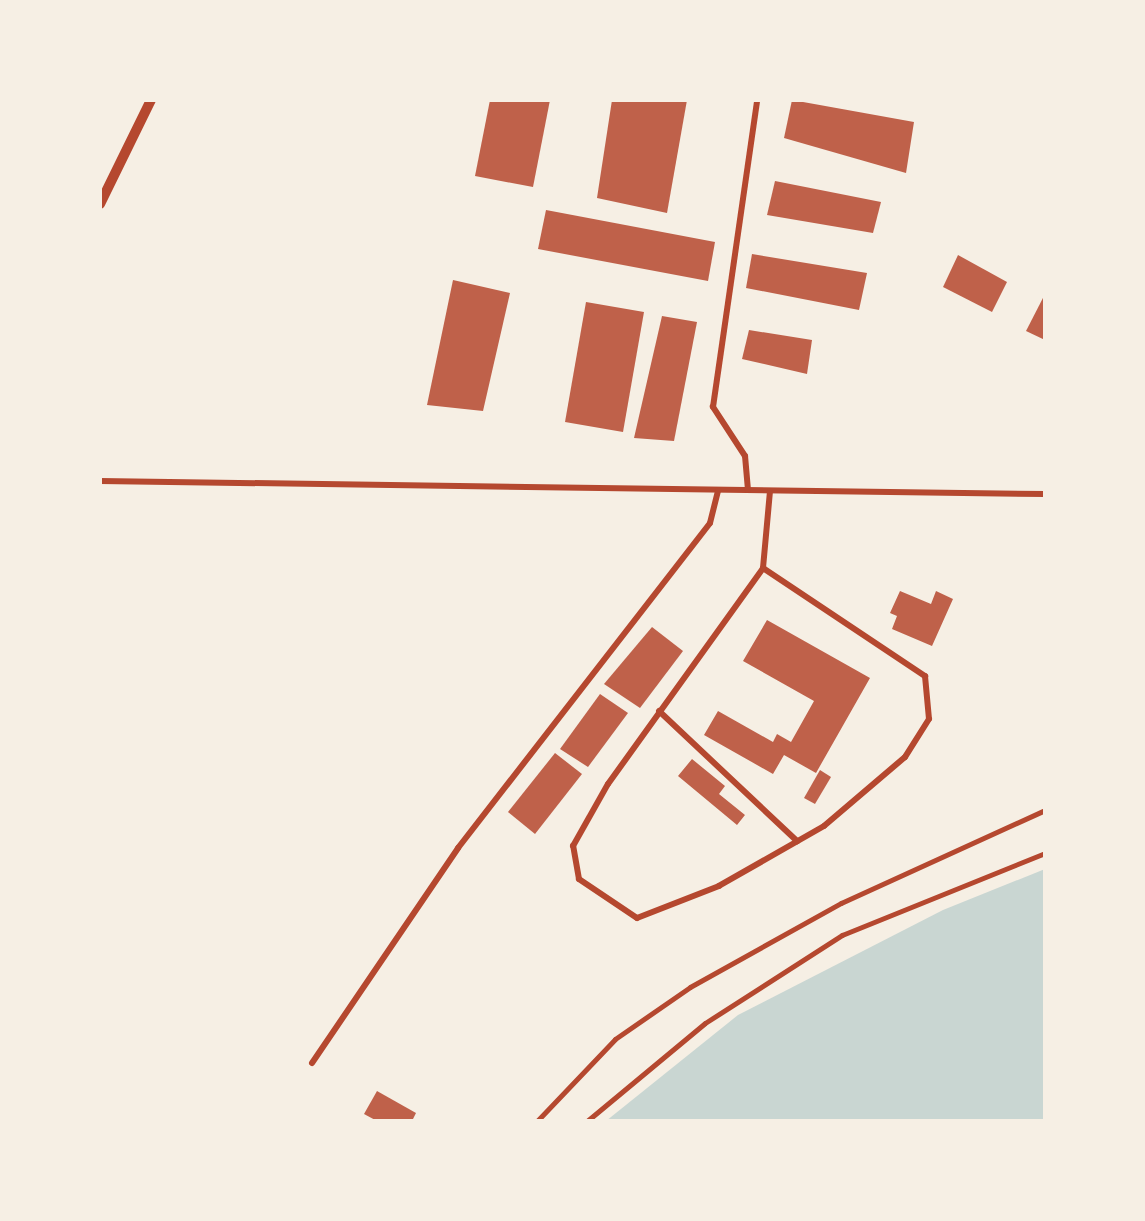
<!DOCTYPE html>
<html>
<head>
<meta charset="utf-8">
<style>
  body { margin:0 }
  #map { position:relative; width:1145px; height:1221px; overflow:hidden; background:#f6efe4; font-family:Rubik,sans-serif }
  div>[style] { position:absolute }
  .water>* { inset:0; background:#c9d6d2 }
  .building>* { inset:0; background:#bf614a }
  .path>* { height:5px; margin:-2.5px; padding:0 2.5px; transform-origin:2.5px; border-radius:2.5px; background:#b5482f }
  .service>* { height:6px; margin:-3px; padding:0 3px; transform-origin:3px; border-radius:3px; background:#b5482f }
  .minor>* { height:10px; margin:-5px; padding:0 5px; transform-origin:5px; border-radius:5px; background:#b5482f }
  span { translate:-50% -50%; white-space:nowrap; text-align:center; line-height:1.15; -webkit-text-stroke:8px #f6efe4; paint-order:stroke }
  .frame { position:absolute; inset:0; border:102px solid #f6efe4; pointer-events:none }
</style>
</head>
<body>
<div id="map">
  <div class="water">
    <i style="clip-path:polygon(1045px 869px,1045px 1121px,606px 1121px,738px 1015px,943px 910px)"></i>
  </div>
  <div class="building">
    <i style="clip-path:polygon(490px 100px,550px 100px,533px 187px,475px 176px)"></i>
    <i style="clip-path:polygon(612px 100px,687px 100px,667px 213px,597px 198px)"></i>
    <i style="clip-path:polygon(792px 100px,914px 122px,906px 173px,784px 138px)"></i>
    <i style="clip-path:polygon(775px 181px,881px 202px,873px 233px,767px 215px)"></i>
    <i style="clip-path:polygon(546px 210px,715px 242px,708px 281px,538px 249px)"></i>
    <i style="clip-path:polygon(752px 254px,867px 273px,859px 310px,746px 288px)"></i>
    <i style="clip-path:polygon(958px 255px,1007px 282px,992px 312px,943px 287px)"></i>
    <i style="clip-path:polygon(453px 280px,510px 293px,483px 411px,427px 405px)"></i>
    <i style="clip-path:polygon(1045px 294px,1045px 340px,1026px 331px)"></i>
    <i style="clip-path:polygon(586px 302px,644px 312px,623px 432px,565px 422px)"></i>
    <i style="clip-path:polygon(662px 316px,697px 322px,674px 441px,634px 438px)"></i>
    <i style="clip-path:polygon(749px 330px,812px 340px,807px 374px,742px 359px)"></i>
    <i style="clip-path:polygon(900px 591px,931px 604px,936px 591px,953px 599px,932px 646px,892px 629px,897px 616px,890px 613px)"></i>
    <i style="clip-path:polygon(767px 620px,870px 678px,816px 773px,784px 755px,773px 774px,704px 735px,718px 711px,773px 742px,777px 734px,791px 742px,814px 701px,743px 661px)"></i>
    <i style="clip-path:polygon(652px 627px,683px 651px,640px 708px,604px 684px)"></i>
    <i style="clip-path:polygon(600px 694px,628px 713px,588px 767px,560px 749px)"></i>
    <i style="clip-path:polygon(555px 753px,582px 774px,535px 834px,508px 812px)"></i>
    <i style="clip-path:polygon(692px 759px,725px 786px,719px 794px,745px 815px,737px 825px,678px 776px)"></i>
    <i style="clip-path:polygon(820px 770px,831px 777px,815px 804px,804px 798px)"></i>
    <i style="clip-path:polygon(377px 1091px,416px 1113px,412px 1121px,377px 1121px,364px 1114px)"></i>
  </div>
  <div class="path">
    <i style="left:537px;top:1121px;width:113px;rotate:-46.4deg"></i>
    <i style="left:615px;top:1039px;width:91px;rotate:-34.7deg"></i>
    <i style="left:690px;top:987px;width:173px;rotate:-29.1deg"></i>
    <i style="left:841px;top:903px;width:224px;rotate:-24.5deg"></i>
    <i style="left:587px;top:1121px;width:153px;rotate:-39.7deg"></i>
    <i style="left:705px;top:1023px;width:163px;rotate:-32.7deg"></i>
    <i style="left:842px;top:935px;width:219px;rotate:-22deg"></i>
  </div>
  <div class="service">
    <i style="left:100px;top:481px;width:945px;rotate:0.79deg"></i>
    <i style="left:748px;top:490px;width:34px;rotate:-95deg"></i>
    <i style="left:745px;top:456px;width:59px;rotate:-123.1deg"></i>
    <i style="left:713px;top:407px;width:310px;rotate:-81.8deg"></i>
    <i style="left:763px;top:568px;width:195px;rotate:33.7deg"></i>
    <i style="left:925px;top:676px;width:43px;rotate:84.7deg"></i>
    <i style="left:929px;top:719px;width:45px;rotate:122.3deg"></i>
    <i style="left:905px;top:757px;width:106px;rotate:139.6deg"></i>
    <i style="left:824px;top:826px;width:121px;rotate:150.3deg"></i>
    <i style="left:719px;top:886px;width:88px;rotate:158.7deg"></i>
    <i style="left:637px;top:918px;width:70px;rotate:-146.1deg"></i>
    <i style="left:579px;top:879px;width:34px;rotate:-100deg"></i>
    <i style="left:573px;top:846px;width:71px;rotate:-60.6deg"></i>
    <i style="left:608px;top:784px;width:266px;rotate:-54.3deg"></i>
    <i style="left:763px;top:568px;width:77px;rotate:-84.8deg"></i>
    <i style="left:659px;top:711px;width:190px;rotate:43.3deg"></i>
    <i style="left:312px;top:1063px;width:260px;rotate:-55.8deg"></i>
    <i style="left:458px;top:848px;width:411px;rotate:-52.2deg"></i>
    <i style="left:710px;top:523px;width:34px;rotate:-76deg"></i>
  </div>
  <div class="minor">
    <i style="left:100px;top:204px;width:116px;rotate:-63.9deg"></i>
  </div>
  <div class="frame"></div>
</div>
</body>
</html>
